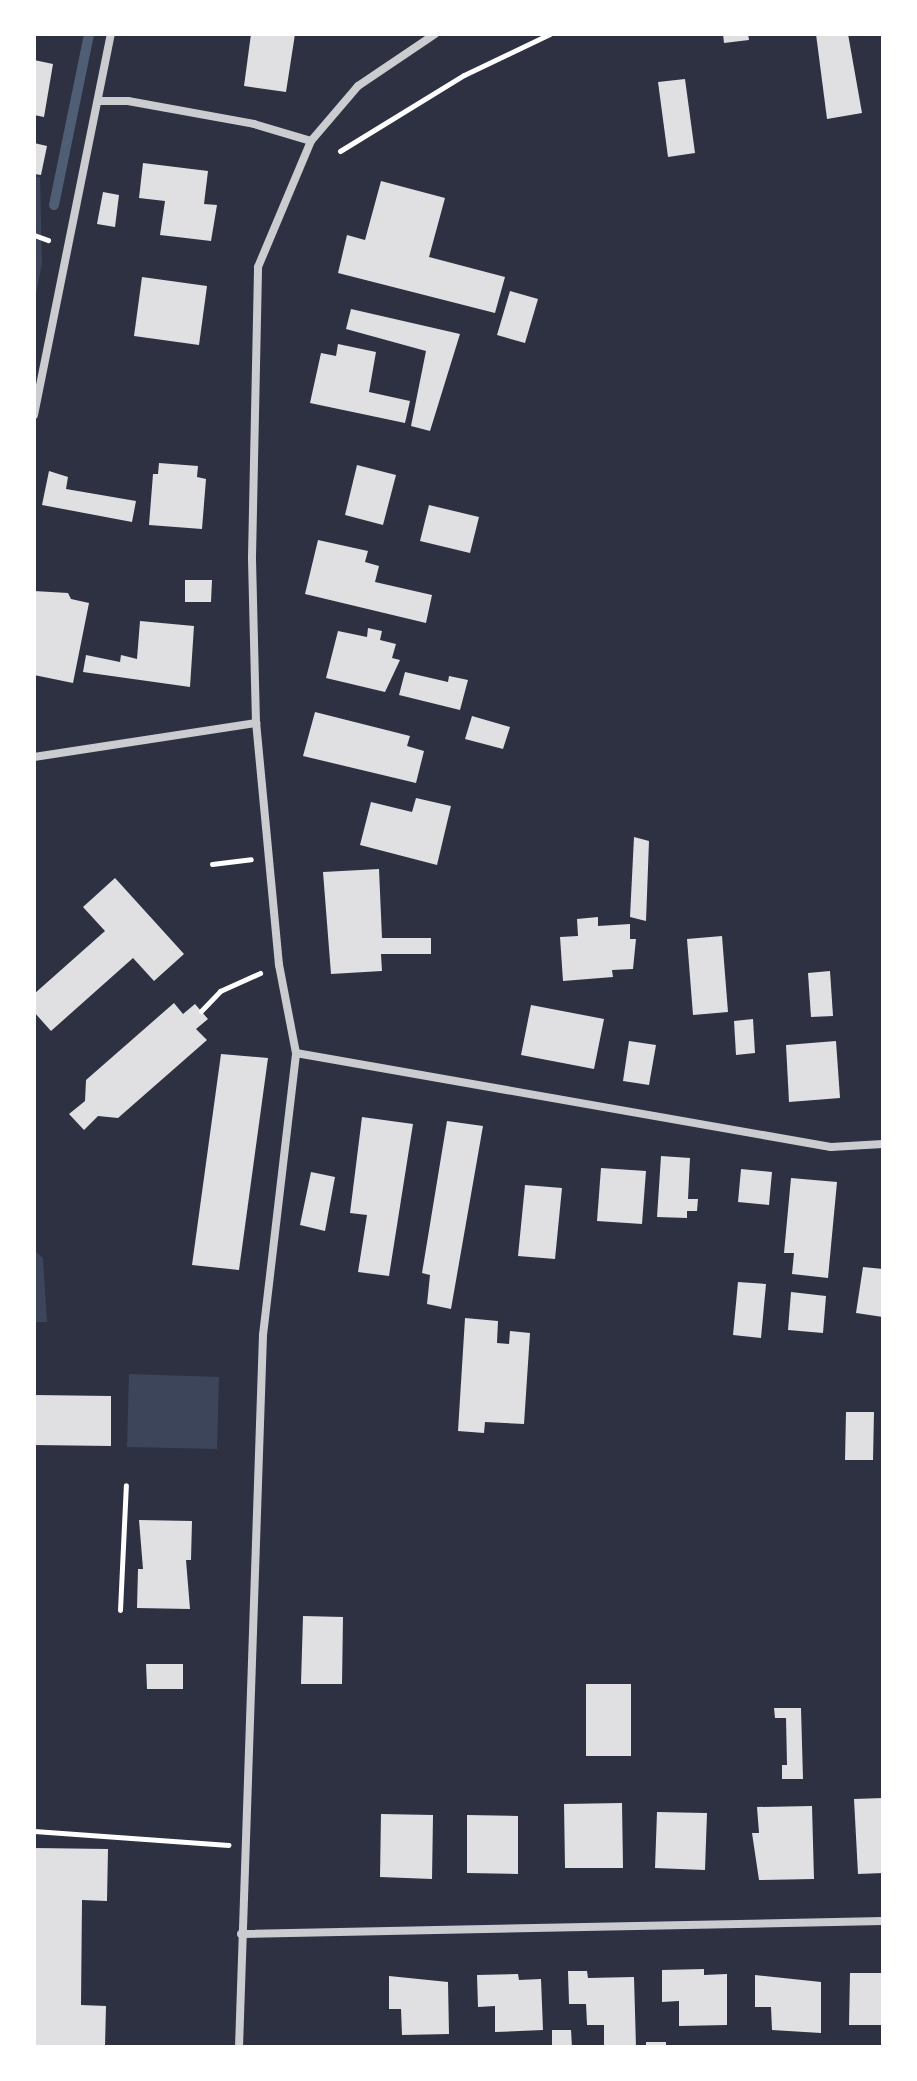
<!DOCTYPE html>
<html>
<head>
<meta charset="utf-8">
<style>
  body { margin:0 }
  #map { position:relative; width:917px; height:2081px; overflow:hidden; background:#2d3142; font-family:"Roboto Condensed",sans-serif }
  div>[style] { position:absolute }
  .green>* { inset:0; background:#3c4559 }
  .stream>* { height:10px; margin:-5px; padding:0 5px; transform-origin:5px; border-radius:5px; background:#4f5d75 }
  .building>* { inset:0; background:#e0e0e3 }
  .path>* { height:5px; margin:-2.5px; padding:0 2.5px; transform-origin:2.5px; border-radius:2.5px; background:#fff }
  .minor>* { height:8px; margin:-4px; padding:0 4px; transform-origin:4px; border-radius:4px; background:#caccd0 }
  span { translate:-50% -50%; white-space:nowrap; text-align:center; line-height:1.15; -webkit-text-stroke:7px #fff; paint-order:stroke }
  .frame { position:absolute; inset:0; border:36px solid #fff; pointer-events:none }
</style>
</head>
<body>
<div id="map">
  <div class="green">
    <i style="clip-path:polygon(34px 176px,40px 177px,42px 263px,34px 305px)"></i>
    <i style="clip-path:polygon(34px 1250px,43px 1258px,47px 1322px,34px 1322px)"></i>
    <i style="clip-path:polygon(129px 1374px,219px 1377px,217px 1449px,127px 1447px)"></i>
  </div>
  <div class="stream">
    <i style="left:54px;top:205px;width:175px;rotate:-78.4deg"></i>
  </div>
  <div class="building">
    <i style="clip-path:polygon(251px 34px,295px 34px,286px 92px,244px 86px)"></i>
    <i style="clip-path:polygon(723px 34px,748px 34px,749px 40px,724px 43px)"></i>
    <i style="clip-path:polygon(816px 34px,848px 34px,862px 113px,827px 119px)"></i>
    <i style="clip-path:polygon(34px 60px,53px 64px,44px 117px,34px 115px)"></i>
    <i style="clip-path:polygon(685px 79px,695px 153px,668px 157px,658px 82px)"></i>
    <i style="clip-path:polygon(34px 143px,47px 146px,41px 175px,34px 174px)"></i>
    <i style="clip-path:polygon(143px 163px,208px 171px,204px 204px,217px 205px,211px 241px,160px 235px,165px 201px,139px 198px)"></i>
    <i style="clip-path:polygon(381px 181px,445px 198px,429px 257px,505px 277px,495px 313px,338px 273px,347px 235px,365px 240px)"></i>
    <i style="clip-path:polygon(103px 192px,119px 195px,115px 227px,97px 224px)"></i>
    <i style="clip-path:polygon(142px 277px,207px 286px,199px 345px,134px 336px)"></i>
    <i style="clip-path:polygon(510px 291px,538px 299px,525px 343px,497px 335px)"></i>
    <i style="clip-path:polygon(351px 309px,460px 334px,430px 431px,411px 426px,426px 351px,346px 329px)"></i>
    <i style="clip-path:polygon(338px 344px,376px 352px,369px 392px,410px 401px,405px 423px,310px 403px,321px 353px,336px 356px)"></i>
    <i style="clip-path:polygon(159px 463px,198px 466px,197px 477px,206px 479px,202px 529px,149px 525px,153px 474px,158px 474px)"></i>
    <i style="clip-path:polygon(357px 465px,396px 475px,383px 525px,345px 515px)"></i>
    <i style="clip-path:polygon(49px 471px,68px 477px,66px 489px,136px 501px,132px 522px,42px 505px)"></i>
    <i style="clip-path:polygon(429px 505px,479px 517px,470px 553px,420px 541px)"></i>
    <i style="clip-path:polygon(318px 540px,368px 551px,365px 562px,379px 566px,375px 582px,432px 595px,426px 623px,305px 594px)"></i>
    <i style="clip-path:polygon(185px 580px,212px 580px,211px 602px,185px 602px)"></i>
    <i style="clip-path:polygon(34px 591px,68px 593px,71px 599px,89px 603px,73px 683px,34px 675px)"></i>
    <i style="clip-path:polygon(140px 621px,194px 626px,190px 687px,83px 672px,86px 655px,120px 662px,121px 655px,137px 659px)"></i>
    <i style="clip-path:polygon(368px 628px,382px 631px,380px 640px,396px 644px,392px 658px,400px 660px,385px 692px,326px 678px,338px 631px,367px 637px)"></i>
    <i style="clip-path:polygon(405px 672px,448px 682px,449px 676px,468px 680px,460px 710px,399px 695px)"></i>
    <i style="clip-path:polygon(315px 712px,410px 736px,407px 746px,424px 751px,416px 783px,303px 756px)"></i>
    <i style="clip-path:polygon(472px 716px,510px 727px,503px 749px,465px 739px)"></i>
    <i style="clip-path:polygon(416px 798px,451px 806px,437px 865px,360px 845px,371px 802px,412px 812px)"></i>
    <i style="clip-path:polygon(634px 837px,649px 841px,646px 921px,630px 917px)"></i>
    <i style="clip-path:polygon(379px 869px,382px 938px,431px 938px,431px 954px,381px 954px,382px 971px,331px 974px,323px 872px)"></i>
    <i style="clip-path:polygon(115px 878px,184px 954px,154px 981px,133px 958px,51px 1031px,34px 1012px,34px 994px,105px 931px,83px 907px)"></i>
    <i style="clip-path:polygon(598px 917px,598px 926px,630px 924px,630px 939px,636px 939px,633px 969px,612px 970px,613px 977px,563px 981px,560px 937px,578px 936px,577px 919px)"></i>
    <i style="clip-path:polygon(722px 936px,728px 1012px,693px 1015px,687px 939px)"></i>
    <i style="clip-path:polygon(830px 971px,833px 1016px,811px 1017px,808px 973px)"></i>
    <i style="clip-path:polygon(174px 1003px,183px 1014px,195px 1004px,201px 1011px,208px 1019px,196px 1029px,207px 1040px,118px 1118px,98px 1116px,84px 1130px,69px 1114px,85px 1101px,86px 1080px)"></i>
    <i style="clip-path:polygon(531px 1005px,604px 1019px,594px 1069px,521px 1055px)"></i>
    <i style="clip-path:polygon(753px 1019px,755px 1053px,736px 1055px,734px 1021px)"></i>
    <i style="clip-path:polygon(629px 1041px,656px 1045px,649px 1085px,623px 1081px)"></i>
    <i style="clip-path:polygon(836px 1041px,840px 1098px,789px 1102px,786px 1045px)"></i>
    <i style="clip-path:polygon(221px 1054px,268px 1058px,239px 1270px,192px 1265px)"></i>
    <i style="clip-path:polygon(362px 1117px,413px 1124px,389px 1276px,358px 1272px,367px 1215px,350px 1213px)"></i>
    <i style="clip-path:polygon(447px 1121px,483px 1126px,451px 1309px,427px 1304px,430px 1275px,422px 1273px)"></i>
    <i style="clip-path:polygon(661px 1156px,690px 1158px,688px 1199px,698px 1199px,697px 1211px,687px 1211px,687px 1218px,657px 1217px)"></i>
    <i style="clip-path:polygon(601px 1168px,646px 1171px,642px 1224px,597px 1221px)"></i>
    <i style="clip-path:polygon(741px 1169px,772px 1172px,769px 1205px,738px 1202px)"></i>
    <i style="clip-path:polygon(311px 1172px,335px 1177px,325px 1231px,300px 1225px)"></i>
    <i style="clip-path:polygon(791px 1178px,837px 1182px,828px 1278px,792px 1274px,794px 1253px,784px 1253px)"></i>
    <i style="clip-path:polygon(525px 1185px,562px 1188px,555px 1259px,518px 1256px)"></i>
    <i style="clip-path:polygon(863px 1267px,883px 1269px,883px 1317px,856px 1313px)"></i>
    <i style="clip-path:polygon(738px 1282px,766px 1284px,761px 1338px,733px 1335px)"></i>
    <i style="clip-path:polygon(791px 1292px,826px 1296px,823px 1333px,788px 1330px)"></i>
    <i style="clip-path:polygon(465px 1318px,498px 1321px,497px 1343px,509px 1344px,510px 1331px,530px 1333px,524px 1424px,485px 1422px,484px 1433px,458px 1431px)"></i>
    <i style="clip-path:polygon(34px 1395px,111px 1396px,111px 1446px,34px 1445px)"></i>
    <i style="clip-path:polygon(846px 1412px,874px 1412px,873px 1460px,845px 1460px)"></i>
    <i style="clip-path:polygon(139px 1520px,192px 1521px,191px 1560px,186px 1560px,190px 1609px,137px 1608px,138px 1569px,143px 1569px)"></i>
    <i style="clip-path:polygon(303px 1616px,343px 1617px,342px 1684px,301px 1684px)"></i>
    <i style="clip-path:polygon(146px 1664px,183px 1664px,183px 1689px,147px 1689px)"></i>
    <i style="clip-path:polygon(586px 1684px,631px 1684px,631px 1756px,586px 1756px)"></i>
    <i style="clip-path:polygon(774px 1708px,801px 1708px,803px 1779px,782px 1779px,782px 1765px,787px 1765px,786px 1718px,775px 1718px)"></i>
    <i style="clip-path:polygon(883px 1798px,883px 1873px,858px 1874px,854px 1799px)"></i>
    <i style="clip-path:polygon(622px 1803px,623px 1868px,565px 1868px,564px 1804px)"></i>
    <i style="clip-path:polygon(812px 1806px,814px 1879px,759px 1880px,752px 1833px,759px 1833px,757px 1807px)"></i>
    <i style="clip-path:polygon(657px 1812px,707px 1813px,705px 1870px,655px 1868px)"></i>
    <i style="clip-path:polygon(381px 1814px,433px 1815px,432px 1879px,380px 1877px)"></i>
    <i style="clip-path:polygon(467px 1815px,518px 1816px,518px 1874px,467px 1873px)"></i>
    <i style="clip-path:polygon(34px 1848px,108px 1849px,107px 1901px,82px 1900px,81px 2005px,106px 2006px,105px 2047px,34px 2047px)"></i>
    <i style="clip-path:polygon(704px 1969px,704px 1975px,727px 1974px,727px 2025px,679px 2026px,679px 2001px,662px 2002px,662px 1970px)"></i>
    <i style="clip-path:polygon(568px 1971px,587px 1971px,588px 1978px,634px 1977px,636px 2047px,604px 2047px,604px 2025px,587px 2025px,586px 2004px,569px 2004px)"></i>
    <i style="clip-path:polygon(850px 1973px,883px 1973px,883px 2025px,849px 2025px)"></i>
    <i style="clip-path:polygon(518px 1974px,519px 1980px,541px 1979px,543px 2030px,495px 2032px,495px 2006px,478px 2007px,477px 1975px)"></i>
    <i style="clip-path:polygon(755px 1975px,821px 1982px,821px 2033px,772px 2030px,771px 2007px,755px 2007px)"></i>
    <i style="clip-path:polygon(389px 1976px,448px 1982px,449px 2034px,402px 2035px,401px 2009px,389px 2009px)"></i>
    <i style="clip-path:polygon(552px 2030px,571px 2030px,572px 2047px,552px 2047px)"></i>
    <i style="clip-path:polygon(646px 2042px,666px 2042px,666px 2047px,646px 2047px)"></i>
  </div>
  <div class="path">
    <i style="left:340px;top:151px;width:145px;rotate:-31.5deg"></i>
    <i style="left:464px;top:75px;width:95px;rotate:-25.5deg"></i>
    <i style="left:34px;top:235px;width:15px;rotate:20deg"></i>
    <i style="left:212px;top:864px;width:39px;rotate:-7deg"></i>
    <i style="left:201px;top:1011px;width:28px;rotate:-46deg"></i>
    <i style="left:220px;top:991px;width:44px;rotate:-24.2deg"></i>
    <i style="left:120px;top:1610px;width:125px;rotate:-87.3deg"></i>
    <i style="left:34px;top:1831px;width:195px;rotate:4.1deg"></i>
  </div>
  <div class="minor">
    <i style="left:98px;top:101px;width:30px"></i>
    <i style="left:128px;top:101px;width:128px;rotate:10.3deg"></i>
    <i style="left:254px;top:124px;width:59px;rotate:16.6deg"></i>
    <i style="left:34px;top:415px;width:389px;rotate:-78.6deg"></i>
    <i style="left:34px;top:757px;width:225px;rotate:-8.7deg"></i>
    <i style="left:296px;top:1053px;width:543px;rotate:9.97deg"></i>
    <i style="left:831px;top:1147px;width:52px;rotate:-3.3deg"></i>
    <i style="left:241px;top:1934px;width:642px;rotate:-1.16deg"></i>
    <i style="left:239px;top:2047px;width:712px;rotate:-88.07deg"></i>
    <i style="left:263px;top:1335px;width:284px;rotate:-83.3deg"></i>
    <i style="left:296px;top:1053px;width:90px;rotate:-100.9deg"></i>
    <i style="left:279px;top:965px;width:243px;rotate:-95.4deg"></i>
    <i style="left:256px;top:723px;width:166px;rotate:-91.4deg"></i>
    <i style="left:252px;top:557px;width:290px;rotate:-88.8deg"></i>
    <i style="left:258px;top:267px;width:137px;rotate:-67.2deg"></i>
    <i style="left:311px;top:141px;width:72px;rotate:-49.5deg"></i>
    <i style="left:358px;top:86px;width:93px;rotate:-34deg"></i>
  </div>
  <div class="frame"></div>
</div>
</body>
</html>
